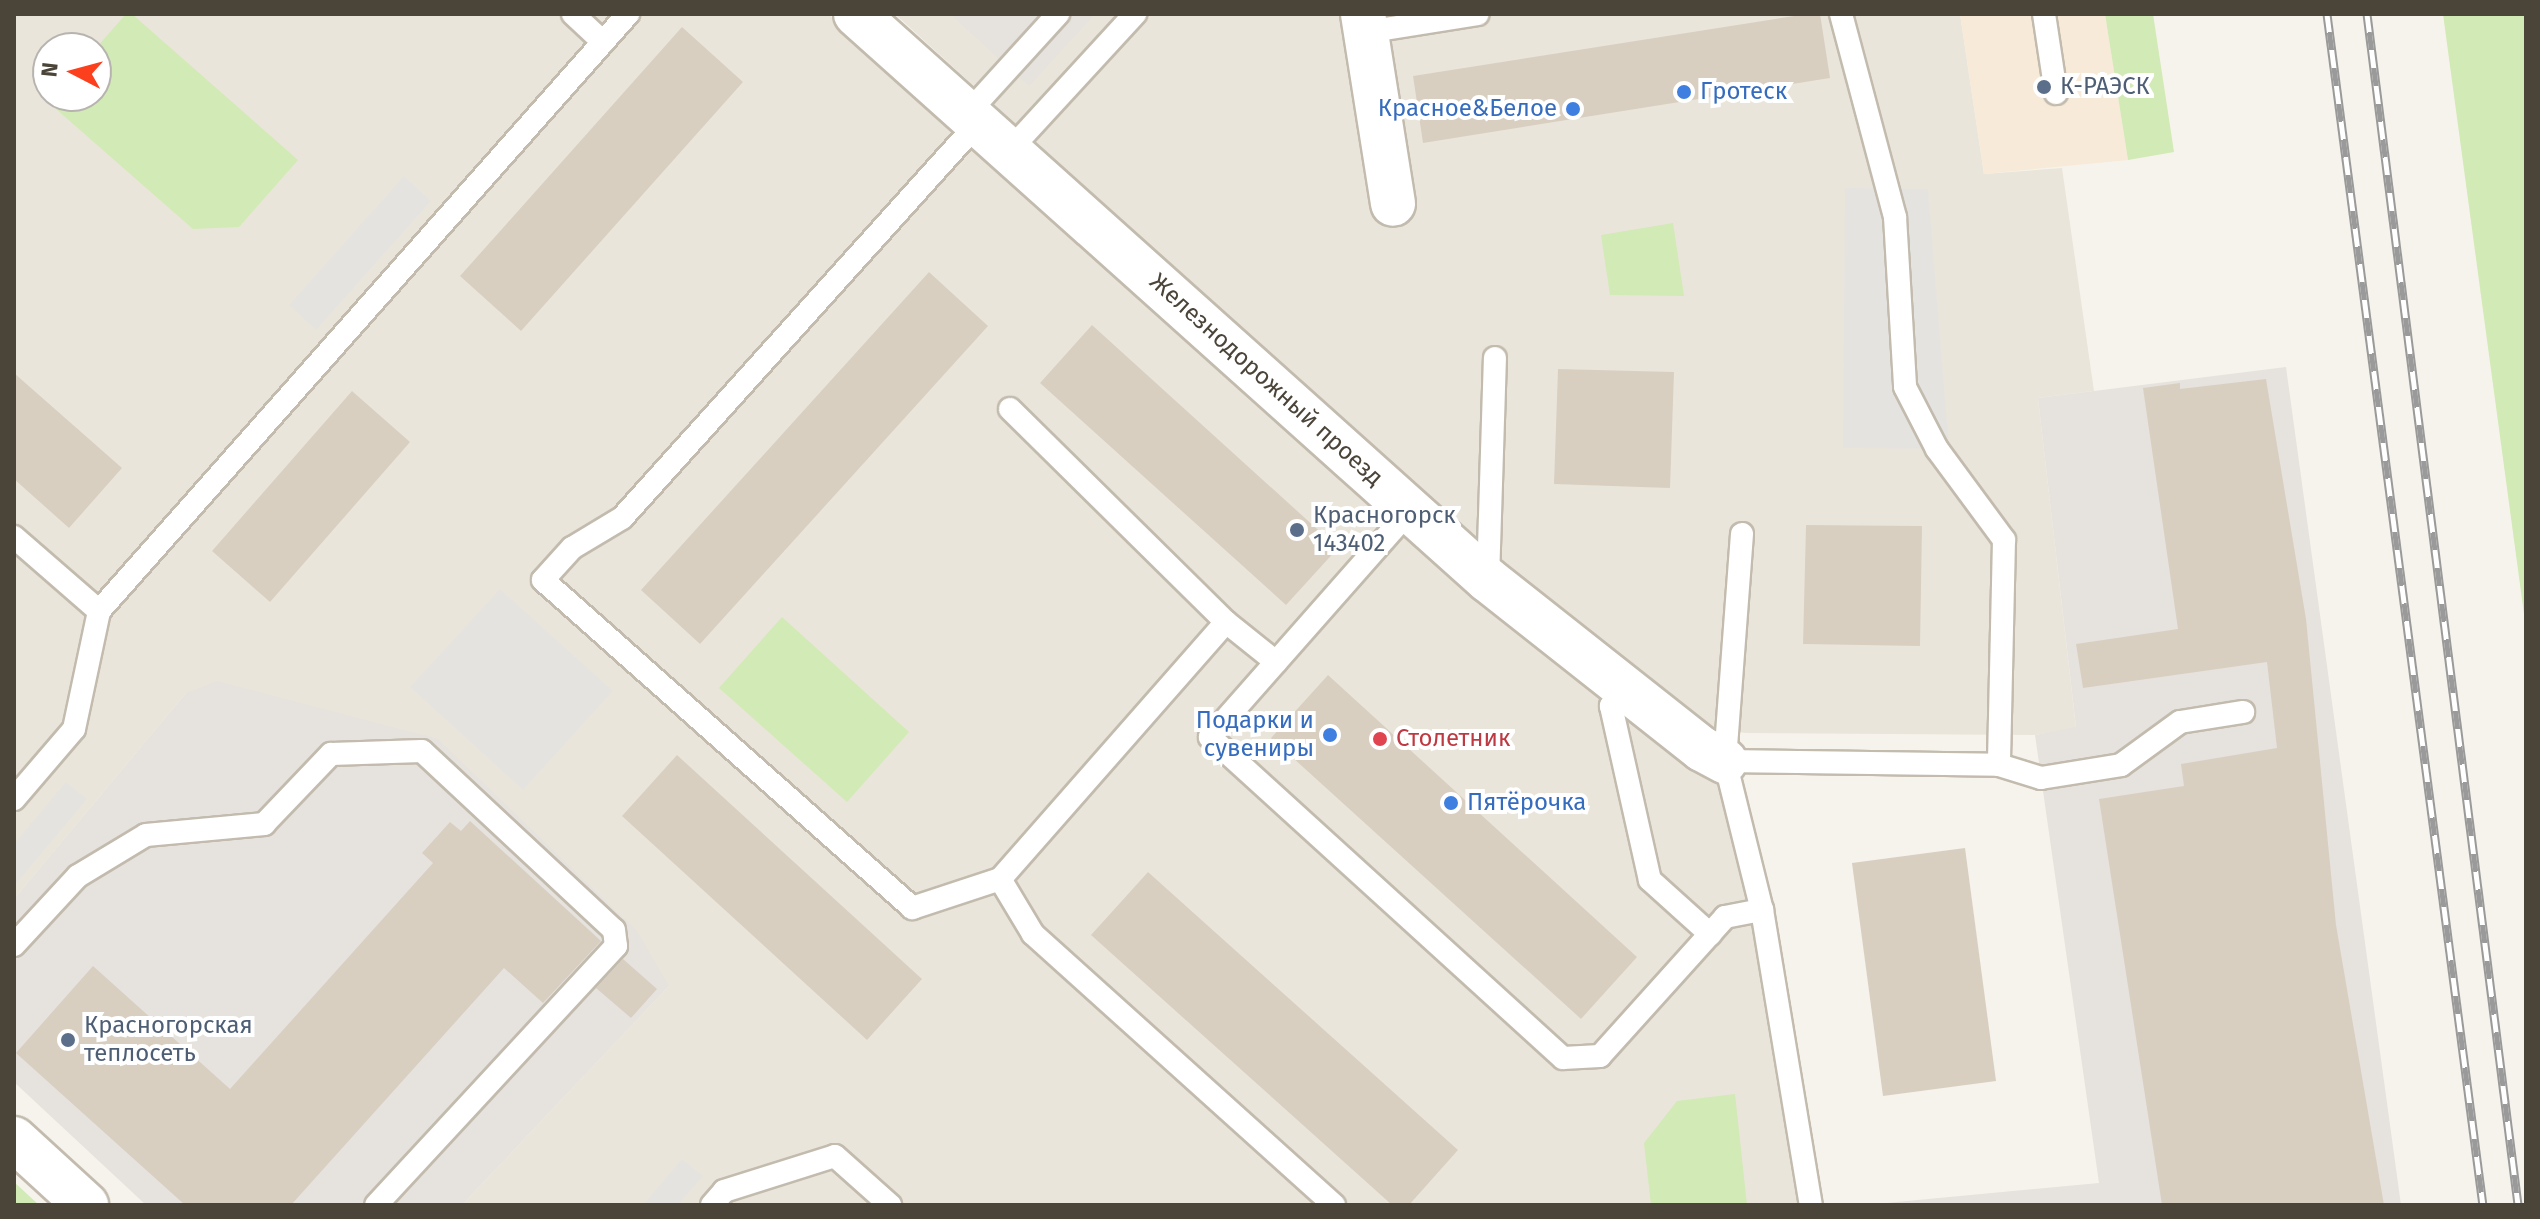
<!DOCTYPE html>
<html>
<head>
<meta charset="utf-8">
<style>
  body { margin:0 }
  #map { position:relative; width:2540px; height:1219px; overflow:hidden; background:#f6f3ec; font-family:"Fira Sans",sans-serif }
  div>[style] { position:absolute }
  .residential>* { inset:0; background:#eae5da }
  .commercial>* { inset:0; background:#f7ead8 }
  .industrial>* { inset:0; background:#e6e2dd }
  .green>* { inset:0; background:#d2eab5 }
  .parking>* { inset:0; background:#e5e3e0 }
  .building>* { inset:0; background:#d8cfc1 }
  .roads { filter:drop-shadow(2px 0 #c2bbae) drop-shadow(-2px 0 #c2bbae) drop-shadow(0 2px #c2bbae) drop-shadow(0 -2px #c2bbae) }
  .lane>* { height:22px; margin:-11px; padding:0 11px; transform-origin:11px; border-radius:11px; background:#fff }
  .street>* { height:44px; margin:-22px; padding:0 22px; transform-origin:22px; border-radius:22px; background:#fff }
  .rail>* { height:9px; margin-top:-4.5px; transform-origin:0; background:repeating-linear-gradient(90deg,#fff 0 18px,#9a9a9a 0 36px); box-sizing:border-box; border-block:2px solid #9a9a9a }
  .dots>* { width:22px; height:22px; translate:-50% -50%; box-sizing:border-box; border:4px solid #fff; border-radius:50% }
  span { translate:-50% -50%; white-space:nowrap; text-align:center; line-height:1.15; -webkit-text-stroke:8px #fff; paint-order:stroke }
  .service-label { font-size:24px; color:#4e5e75 }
  .left { translate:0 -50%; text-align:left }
  .shop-label { font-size:24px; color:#366cbe }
  .right { translate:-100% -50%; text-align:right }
  .street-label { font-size:24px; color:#4b4439 }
  .health-label { font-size:24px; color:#be3a42 }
  .frame { position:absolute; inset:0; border:16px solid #4b4439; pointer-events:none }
  .north { position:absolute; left:32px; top:32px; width:80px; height:80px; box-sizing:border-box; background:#fff; border:2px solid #b7b4b0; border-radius:50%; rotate:276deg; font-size:22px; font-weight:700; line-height:32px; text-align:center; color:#4b4439 }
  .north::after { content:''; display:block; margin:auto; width:28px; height:36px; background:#fc3f1d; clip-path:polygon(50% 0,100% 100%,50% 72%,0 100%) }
</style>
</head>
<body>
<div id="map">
  <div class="residential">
    <i style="clip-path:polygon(evenodd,14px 14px,828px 14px,1468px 592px,1692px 767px,1737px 781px,1820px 1205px,462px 1205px,669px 986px,186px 693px,14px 899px,14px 14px,48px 48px,96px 48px,96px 96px,48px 96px,48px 48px)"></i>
    <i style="clip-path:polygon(895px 14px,1960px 14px,1984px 174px,2062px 168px,2094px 391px,2038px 398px,2076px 728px,2035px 735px,1745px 733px,1708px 726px,1476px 544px)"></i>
  </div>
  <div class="commercial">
    <i style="clip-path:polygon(1960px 14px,2105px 14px,2128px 160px,1984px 174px)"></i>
  </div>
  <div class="industrial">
    <i style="clip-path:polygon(950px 14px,1095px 14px,1029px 86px)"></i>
    <i style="clip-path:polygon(2286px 367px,2401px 1205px,1865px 1205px,2099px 1183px,2035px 735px,2076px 727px,2038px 398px)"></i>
    <i style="clip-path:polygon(217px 681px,438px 739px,637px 931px,669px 986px,462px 1205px,146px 1205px,14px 1082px,14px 899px,186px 693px)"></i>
  </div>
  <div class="green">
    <i style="clip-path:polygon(126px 14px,132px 14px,298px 160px,239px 227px,193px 229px,48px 102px,54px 96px,96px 96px,96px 48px)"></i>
    <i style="clip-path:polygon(2105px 14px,2153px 14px,2174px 152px,2128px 160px)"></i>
    <i style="clip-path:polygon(2443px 14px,2526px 14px,2526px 629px)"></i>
    <i style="clip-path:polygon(1673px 223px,1684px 296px,1610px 295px,1601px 235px)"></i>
    <i style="clip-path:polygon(782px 617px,909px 732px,847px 802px,719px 688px)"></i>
    <i style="clip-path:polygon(1735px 1094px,1747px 1205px,1651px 1205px,1644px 1143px,1677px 1101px)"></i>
    <i style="clip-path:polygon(14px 1182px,39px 1205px,14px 1205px)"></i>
  </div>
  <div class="parking">
    <i style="clip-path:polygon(404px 176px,431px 201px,316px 330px,289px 305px)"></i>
    <i style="clip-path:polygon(1845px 188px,1928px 189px,1949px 449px,1843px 448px)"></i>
    <i style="clip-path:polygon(500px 589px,613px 691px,523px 790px,410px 687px)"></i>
    <i style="clip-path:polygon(66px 782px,87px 799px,14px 886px,14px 844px)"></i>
    <i style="clip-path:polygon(682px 1159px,703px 1176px,678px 1205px,643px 1205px)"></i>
  </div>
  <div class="building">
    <i style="clip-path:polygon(1807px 14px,1820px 14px,1830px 78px,1423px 143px,1413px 76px)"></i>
    <i style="clip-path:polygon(682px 27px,743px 82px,521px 331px,460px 276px)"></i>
    <i style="clip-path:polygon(929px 272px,988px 326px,700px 644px,641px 590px)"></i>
    <i style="clip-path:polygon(1092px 325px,1338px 548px,1286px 605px,1040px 383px)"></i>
    <i style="clip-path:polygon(1558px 369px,1674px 372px,1670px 488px,1554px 484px)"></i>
    <i style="clip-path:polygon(14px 373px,122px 468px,69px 528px,14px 479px)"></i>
    <i style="clip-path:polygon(2266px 379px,2306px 619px,2336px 925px,2384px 1205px,2162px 1205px,2099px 799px,2184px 786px,2181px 764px,2277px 748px,2267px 662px,2083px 688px,2076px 644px,2178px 629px,2143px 388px,2180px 383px,2180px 389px)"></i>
    <i style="clip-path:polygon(352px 391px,410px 442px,270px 602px,212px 551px)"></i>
    <i style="clip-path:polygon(1806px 525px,1922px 526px,1920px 646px,1803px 644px)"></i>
    <i style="clip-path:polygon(1328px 675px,1637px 957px,1581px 1019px,1271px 738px)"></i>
    <i style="clip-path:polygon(677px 755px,922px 979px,867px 1040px,622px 816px)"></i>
    <i style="clip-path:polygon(470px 821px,601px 941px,543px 1003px,504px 968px,291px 1205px,185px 1205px,16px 1053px,93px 966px,230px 1089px,433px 863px,422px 853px,450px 822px,461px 831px)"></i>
    <i style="clip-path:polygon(1965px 848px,1996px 1081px,1883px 1096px,1852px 863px)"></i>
    <i style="clip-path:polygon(1148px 872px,1458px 1150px,1409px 1205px,1392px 1205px,1091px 935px)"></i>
    <i style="clip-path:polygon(623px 959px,657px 989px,631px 1018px,596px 988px)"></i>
  </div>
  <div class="roads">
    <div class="lane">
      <i style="left:573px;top:14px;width:41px;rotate:43deg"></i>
      <i style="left:1841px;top:14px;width:210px;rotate:75.1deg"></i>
      <i style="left:1895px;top:217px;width:170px;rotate:86.6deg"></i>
      <i style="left:1905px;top:387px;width:70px;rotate:62.7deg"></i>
      <i style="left:1937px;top:449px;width:113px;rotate:53.6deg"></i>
      <i style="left:2004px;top:540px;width:225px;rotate:91.3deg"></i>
      <i style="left:2044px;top:14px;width:80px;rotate:81.4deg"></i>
      <i style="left:1366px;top:32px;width:113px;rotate:-9.1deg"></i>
      <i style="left:966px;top:115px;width:137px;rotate:-47.7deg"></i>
      <i style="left:977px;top:124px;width:530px;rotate:132.02deg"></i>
      <i style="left:622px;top:518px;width:58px;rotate:149deg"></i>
      <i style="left:572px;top:548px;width:43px;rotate:132.2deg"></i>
      <i style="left:543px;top:580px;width:494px;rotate:41.6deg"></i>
      <i style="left:912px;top:908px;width:93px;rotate:-18.2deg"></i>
      <i style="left:1008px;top:152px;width:188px;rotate:-47.4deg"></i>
      <i style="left:1010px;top:409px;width:303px;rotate:44.6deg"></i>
      <i style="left:1411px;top:509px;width:304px;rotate:131.4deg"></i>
      <i style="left:1210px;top:737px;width:477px;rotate:42.3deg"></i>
      <i style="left:1563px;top:1058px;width:37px;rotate:-3deg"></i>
      <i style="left:1600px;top:1056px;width:187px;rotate:-48deg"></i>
      <i style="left:1725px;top:917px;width:38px;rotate:-11deg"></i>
      <i style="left:1742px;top:534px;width:228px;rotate:94.3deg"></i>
      <i style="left:1725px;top:761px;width:154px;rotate:76.1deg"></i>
      <i style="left:1762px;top:910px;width:299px;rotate:80.6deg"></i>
      <i style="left:14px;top:537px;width:113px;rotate:41deg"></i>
      <i style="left:1488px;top:579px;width:221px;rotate:-88.2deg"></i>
      <i style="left:1276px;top:662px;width:64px;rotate:-141.3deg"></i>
      <i style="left:1226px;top:622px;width:342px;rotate:131.3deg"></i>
      <i style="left:1000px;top:879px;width:64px;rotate:59deg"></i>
      <i style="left:1033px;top:934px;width:405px;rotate:42deg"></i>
      <i style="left:1625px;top:688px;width:23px;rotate:128deg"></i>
      <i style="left:1611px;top:706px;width:178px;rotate:77.4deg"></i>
      <i style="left:1650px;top:880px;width:81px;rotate:42deg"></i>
      <i style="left:1725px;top:761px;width:274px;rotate:0.8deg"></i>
      <i style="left:1999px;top:765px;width:44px;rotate:17.2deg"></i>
      <i style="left:2041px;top:778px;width:81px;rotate:-9.2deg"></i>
      <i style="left:2121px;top:765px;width:73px;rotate:-36.1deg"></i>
      <i style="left:2180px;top:722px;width:64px;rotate:-9deg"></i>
      <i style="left:14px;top:799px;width:92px;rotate:-49.4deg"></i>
      <i style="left:74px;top:729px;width:121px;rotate:-78deg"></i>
      <i style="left:99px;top:611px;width:798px;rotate:-48.46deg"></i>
      <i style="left:14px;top:945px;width:94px;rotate:-47.2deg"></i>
      <i style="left:78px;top:876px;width:79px;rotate:-31.1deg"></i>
      <i style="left:146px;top:835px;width:119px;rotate:-5.3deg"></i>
      <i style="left:264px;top:824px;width:97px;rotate:-46.3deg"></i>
      <i style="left:331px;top:754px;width:91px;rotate:-1.9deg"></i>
      <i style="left:422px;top:751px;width:262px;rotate:43deg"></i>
      <i style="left:614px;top:930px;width:16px;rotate:83deg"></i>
      <i style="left:616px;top:946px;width:353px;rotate:132.8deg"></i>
      <i style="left:712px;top:1205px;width:18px;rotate:-49deg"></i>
      <i style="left:724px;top:1191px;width:116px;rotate:-17.5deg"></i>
      <i style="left:835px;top:1156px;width:74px;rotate:41.7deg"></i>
    </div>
    <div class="street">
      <i style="left:856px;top:14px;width:848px;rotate:41.85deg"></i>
      <i style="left:1488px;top:580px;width:273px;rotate:38.3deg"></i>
      <i style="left:1702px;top:749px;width:26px;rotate:28deg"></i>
      <i style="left:1363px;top:14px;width:192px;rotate:81deg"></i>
      <i style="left:14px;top:1139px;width:98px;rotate:42.5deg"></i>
    </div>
  </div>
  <div class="rail">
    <i style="left:2327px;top:14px;width:1201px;rotate:82.54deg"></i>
    <i style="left:2367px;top:14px;width:1201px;rotate:82.77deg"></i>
  </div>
  <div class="dots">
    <i style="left:2044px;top:87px;background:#5c6f8a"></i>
    <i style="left:1684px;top:92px;background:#3f7fe0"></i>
    <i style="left:1573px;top:109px;background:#3f7fe0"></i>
    <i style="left:1297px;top:530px;background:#5c6f8a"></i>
    <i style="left:1330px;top:735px;background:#3f7fe0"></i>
    <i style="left:1380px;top:739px;background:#e0444e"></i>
    <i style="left:1451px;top:803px;background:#3f7fe0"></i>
    <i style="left:68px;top:1040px;background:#5c6f8a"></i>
  </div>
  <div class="service-label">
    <span class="left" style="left:2060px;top:87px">К-РАЭСК</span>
    <span class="left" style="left:1313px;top:530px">Красногорск<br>143402</span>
    <span class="left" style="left:84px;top:1040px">Красногорская<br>теплосеть</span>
  </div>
  <div class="shop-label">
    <span class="left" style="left:1700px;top:92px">Гротеск</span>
    <span class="right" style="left:1557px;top:109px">Красное&amp;Белое</span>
    <span class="right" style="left:1314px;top:735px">Подарки и<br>сувениры</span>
    <span class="left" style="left:1467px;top:803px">Пятёрочка</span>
  </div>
  <div class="street-label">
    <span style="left:1266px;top:380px;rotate:42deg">Железнодорожный проезд</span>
  </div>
  <div class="health-label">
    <span class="left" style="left:1396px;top:739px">Столетник</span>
  </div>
  <div class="frame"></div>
  <div class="north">N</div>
</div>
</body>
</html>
